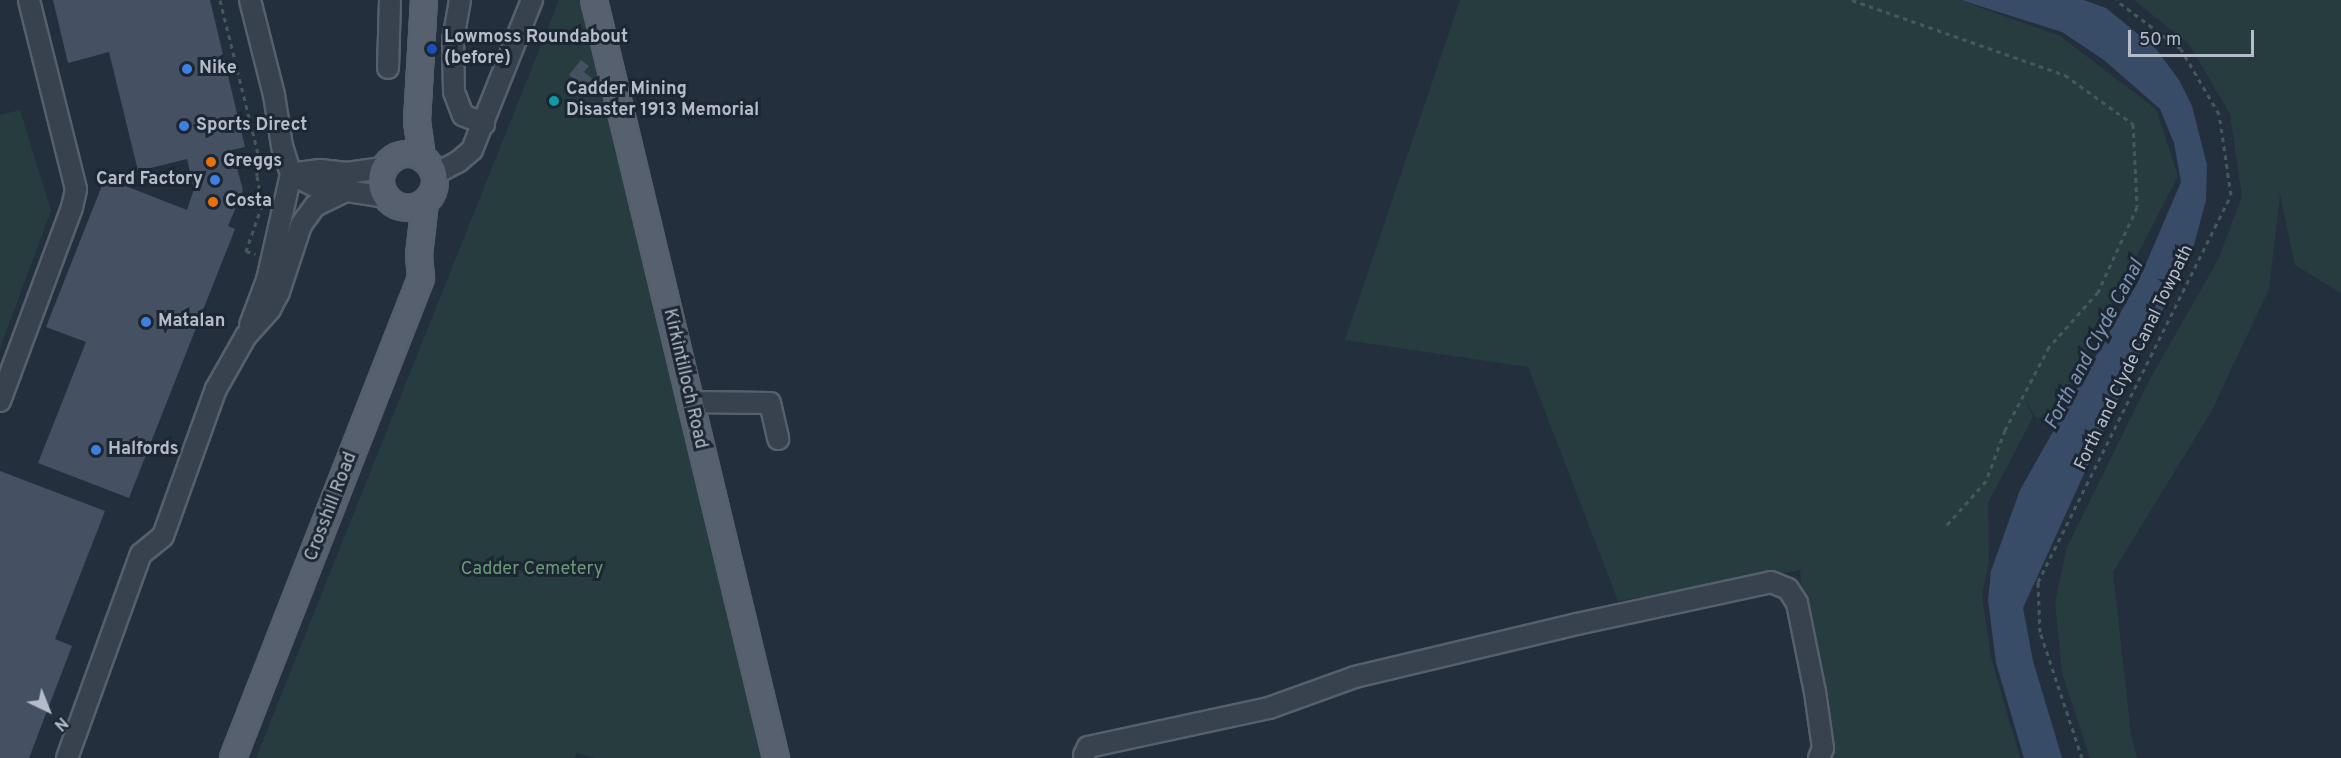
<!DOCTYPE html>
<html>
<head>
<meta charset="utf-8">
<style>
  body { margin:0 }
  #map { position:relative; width:2341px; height:758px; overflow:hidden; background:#242f3e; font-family:Overpass,sans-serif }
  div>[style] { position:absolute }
  .green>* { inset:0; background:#263c3f }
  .water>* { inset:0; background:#394c67 }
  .building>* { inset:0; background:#455162 }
  .path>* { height:3px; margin-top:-1.5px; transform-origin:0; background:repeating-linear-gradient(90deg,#44595c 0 4.5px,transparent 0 9px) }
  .roads { filter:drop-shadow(2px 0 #565f6c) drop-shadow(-2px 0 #565f6c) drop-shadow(0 2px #565f6c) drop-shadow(0 -2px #565f6c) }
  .minor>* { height:20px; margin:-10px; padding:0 10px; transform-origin:10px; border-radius:10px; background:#38414e }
  .major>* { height:24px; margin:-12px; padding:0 12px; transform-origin:12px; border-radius:12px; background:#56606e }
  .major>.ring { margin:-12px; padding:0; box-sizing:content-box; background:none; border:24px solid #56606e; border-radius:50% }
  .dots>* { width:16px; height:16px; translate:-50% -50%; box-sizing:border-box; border:3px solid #1d2633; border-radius:50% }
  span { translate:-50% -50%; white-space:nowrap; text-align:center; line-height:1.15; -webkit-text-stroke:6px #1d2633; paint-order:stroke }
  .poi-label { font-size:18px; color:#b4bcc9; font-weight:700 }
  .left { translate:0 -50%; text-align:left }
  .right { translate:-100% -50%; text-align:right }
  .street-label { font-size:18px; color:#b4bcc9 }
  .park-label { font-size:18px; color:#6b9a76 }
  .water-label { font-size:20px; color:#7c92b1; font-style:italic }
  .north { position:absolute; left:18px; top:680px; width:60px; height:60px; -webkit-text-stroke:4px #1d2633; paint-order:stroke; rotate:137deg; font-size:16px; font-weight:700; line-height:24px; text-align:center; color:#b4bcc9 }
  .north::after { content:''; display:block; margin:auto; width:21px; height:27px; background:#b4bcc9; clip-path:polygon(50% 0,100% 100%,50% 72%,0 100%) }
  .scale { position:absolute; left:2128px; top:30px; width:126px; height:27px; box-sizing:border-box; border:3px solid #b4bcc9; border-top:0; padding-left:8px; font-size:18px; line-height:21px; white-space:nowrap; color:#b4bcc9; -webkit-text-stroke:4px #1d2633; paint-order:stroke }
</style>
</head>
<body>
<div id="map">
  <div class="green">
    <i style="clip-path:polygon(559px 0,586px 0,769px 758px,594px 758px,577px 753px,575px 758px,256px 758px)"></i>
    <i style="clip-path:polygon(1460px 0,1959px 0,2060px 36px,2156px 109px,2178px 176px,2054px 416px,2036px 418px,2024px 397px,2033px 417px,1988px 503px,1989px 562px,1982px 596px,1991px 657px,2020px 758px,1819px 758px,1800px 570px,1618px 601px,1528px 367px,1345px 340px)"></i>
    <i style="clip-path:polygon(2134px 0,2341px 0,2341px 293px,2295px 265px,2280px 195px,2269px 289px,2211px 412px,2113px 572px,2131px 734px,2137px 758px,2090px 758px,2062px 673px,2055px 602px,2067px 547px,2150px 379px,2218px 260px,2242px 197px,2230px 114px,2189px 44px)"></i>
    <i style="clip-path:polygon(20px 110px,51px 211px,0 348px,0 115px)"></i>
  </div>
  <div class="water">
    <i style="clip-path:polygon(1961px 0,2084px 0,2106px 8px,2156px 49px,2179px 80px,2192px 106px,2207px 165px,2206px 200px,2191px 256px,2134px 364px,2023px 608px,2033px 661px,2062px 758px,2024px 758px,1996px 663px,1988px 600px,1991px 571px,2020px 490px,2139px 280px,2181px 182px,2174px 143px,2160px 109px,2104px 60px,2062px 32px)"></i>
  </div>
  <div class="building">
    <i style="clip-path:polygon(53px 0,210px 0,245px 147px,232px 150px,243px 190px,228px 226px,235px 229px,129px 498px,38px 463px,86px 342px,46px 327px,105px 178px,187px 210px,194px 189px,187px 159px,138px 171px,109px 52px,68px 63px)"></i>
    <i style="clip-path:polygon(581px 60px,589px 66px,584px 72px,594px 80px,587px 89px,569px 75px)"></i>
    <i style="clip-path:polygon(0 471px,105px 511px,55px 639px,72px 646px,29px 758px,0 758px)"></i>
  </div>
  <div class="path">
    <i style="left:220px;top:0;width:159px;rotate:76.1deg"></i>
    <i style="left:258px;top:154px;width:22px;rotate:93deg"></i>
    <i style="left:257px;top:176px;width:29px;rotate:80deg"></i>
    <i style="left:262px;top:205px;width:49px;rotate:109.2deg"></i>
    <i style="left:246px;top:251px;width:10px;rotate:17deg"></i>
    <i style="left:1852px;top:0;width:226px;rotate:19.4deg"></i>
    <i style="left:2065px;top:75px;width:84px;rotate:35.8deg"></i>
    <i style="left:2133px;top:124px;width:83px;rotate:87.2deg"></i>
    <i style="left:2137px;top:207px;width:94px;rotate:114.6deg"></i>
    <i style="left:2098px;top:292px;width:74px;rotate:131.7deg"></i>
    <i style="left:2049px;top:347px;width:94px;rotate:117.9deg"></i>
    <i style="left:2005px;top:430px;width:54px;rotate:110.4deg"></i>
    <i style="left:1986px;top:481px;width:59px;rotate:131.6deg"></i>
    <i style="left:2082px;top:758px;width:133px;rotate:-108.4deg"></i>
    <i style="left:2040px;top:632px;width:50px;rotate:-92.3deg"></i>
    <i style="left:2038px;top:582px;width:432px;rotate:-63.5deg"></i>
    <i style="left:2231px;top:195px;width:82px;rotate:-98.4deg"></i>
    <i style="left:2219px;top:114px;width:75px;rotate:-120.3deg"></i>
    <i style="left:2181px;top:49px;width:81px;rotate:-143deg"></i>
  </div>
  <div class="roads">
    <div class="minor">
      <i style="left:460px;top:0;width:41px;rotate:99.9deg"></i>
      <i style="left:453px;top:40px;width:52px;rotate:88.9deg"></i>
      <i style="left:454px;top:92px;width:25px;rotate:69deg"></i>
      <i style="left:463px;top:115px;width:23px;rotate:23deg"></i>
      <i style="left:388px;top:68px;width:68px;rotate:-88.3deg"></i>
      <i style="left:291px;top:174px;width:27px;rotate:27deg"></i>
      <i style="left:315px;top:186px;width:71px;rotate:8.9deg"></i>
      <i style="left:291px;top:174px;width:29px;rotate:-8deg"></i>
      <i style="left:320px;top:170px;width:27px;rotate:6deg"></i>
      <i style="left:347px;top:173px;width:36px;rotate:-8deg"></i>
      <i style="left:435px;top:174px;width:26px;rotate:-28deg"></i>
      <i style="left:458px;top:162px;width:18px;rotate:-41deg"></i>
      <i style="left:472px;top:150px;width:162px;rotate:-68.2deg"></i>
      <i style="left:250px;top:325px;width:48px;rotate:-69.3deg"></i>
      <i style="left:267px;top:280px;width:109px;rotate:-77.2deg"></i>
      <i style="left:291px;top:174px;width:29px;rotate:-108deg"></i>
      <i style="left:282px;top:146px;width:52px;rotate:-98.9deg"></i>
      <i style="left:274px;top:95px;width:98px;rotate:-104.2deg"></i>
      <i style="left:0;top:401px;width:207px;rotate:-69.6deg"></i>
      <i style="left:72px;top:207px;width:18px;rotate:-77deg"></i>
      <i style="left:76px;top:189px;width:195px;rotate:-104deg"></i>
      <i style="left:689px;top:402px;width:81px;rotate:0.7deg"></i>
      <i style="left:770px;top:403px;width:37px;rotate:77deg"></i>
      <i style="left:1084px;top:755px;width:9px;rotate:-63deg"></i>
      <i style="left:1088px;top:747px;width:185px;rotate:-12.2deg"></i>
      <i style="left:1269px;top:708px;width:91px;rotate:-19.8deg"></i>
      <i style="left:1355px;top:677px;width:228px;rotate:-13.4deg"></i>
      <i style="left:1577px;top:624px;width:198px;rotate:-12.2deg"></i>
      <i style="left:1771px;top:582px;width:18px;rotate:22deg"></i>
      <i style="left:1788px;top:589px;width:17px;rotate:57deg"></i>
      <i style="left:1797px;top:603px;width:91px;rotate:78.6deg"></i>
      <i style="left:1815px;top:692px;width:57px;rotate:81.9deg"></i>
      <i style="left:1823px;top:748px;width:11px;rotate:112deg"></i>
      <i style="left:67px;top:758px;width:217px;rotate:-70.1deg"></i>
      <i style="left:141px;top:554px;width:28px;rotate:-39deg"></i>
      <i style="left:163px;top:536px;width:156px;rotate:-70.2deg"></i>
      <i style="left:216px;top:389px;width:61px;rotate:-60.5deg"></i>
      <i style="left:246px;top:336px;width:36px;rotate:-48deg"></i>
      <i style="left:270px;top:309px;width:19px;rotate:-62deg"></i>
      <i style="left:279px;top:292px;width:71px;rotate:-71.8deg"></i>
      <i style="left:301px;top:225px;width:24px;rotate:-54deg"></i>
      <i style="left:315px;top:206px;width:34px;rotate:-26deg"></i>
    </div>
    <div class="major">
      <i style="left:594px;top:0;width:780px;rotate:76.5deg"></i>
      <i class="ring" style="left:381px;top:154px;width:30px;height:30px"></i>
      <i style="left:422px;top:157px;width:36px;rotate:-98deg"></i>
      <i style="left:417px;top:121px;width:121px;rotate:-86.7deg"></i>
      <i style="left:233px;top:758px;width:516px;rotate:-68.61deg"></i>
      <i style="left:421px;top:278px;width:23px;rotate:-95deg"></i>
      <i style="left:419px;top:255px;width:53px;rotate:-83.5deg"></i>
    </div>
  </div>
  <div class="dots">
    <i style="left:432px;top:49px;background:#1a4fb4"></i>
    <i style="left:187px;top:69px;background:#3f7fe0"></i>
    <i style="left:554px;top:101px;background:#0f9aa8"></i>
    <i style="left:184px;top:126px;background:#3f7fe0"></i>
    <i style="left:211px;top:162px;background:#e8710a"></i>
    <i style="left:215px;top:180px;background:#3f7fe0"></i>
    <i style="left:213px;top:202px;background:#e8710a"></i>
    <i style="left:146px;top:322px;background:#3f7fe0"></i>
    <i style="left:96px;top:450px;background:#3f7fe0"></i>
  </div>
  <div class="poi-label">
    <span class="left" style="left:444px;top:49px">Lowmoss Roundabout<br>(before)</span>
    <span class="left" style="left:199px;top:69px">Nike</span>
    <span class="left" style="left:566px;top:101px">Cadder Mining<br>Disaster 1913 Memorial</span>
    <span class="left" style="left:196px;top:126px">Sports Direct</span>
    <span class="left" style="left:223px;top:162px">Greggs</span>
    <span class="right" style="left:203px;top:180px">Card Factory</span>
    <span class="left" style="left:225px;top:202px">Costa</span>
    <span class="left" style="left:158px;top:322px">Matalan</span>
    <span class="left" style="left:108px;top:450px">Halfords</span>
  </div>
  <div class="street-label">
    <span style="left:2135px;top:358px;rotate:-64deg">Forth and Clyde Canal Towpath</span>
    <span style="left:684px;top:379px;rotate:77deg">Kirkintilloch Road</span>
    <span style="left:332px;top:507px;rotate:-69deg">Crosshill Road</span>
  </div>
  <div class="park-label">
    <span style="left:532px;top:570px">Cadder Cemetery</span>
  </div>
  <div class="water-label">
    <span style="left:2095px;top:345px;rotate:-62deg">Forth and Clyde Canal</span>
  </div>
  <div class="north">N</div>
  <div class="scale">50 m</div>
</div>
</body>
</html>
